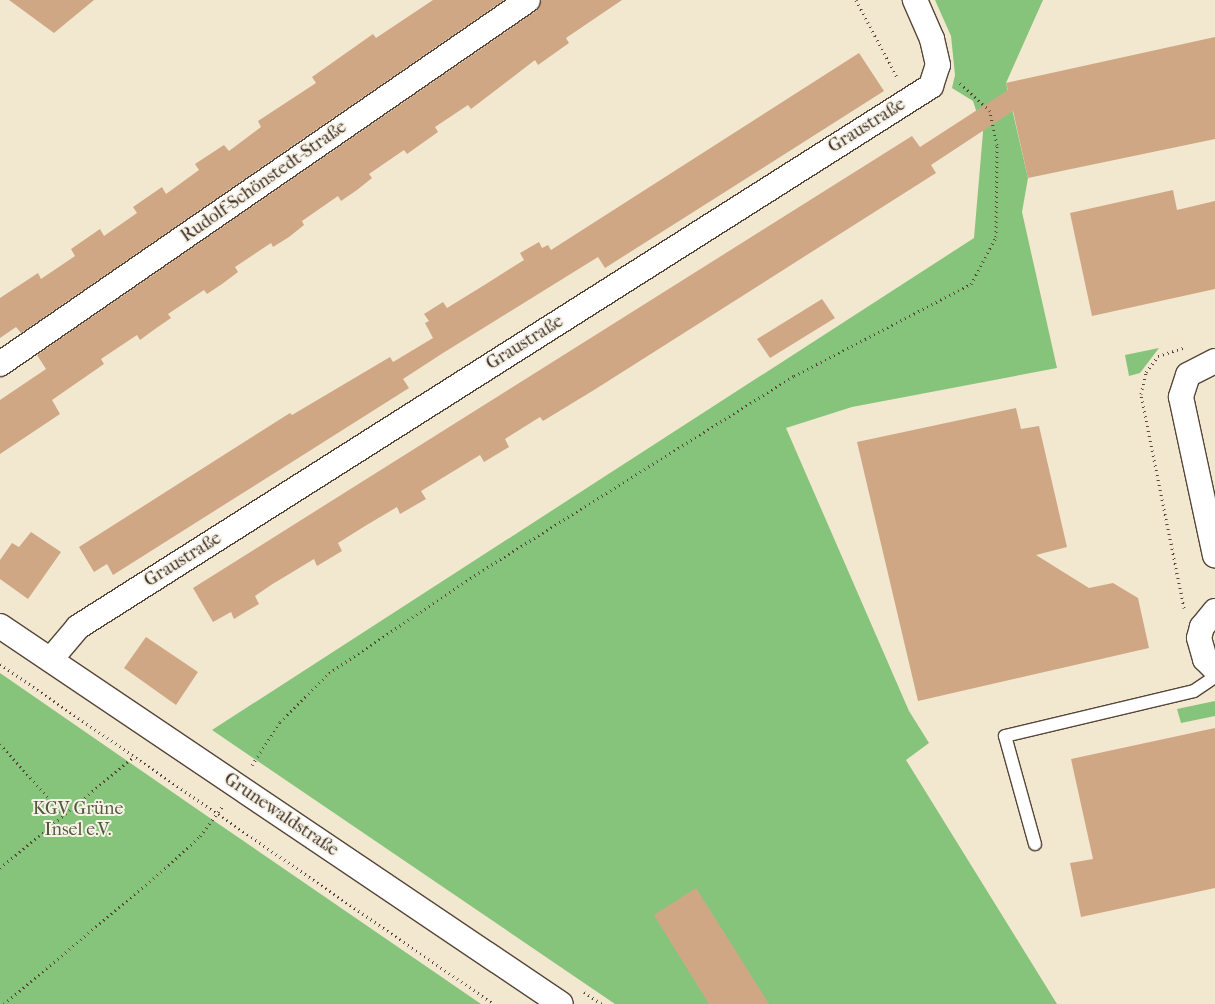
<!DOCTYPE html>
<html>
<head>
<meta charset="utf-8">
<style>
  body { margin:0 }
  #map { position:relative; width:1215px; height:1004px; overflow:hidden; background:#f2e7cf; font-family:"IM FELL French Canon",serif }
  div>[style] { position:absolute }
  .green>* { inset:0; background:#87c47b }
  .building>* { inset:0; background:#d0a785 }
  .path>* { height:3px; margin-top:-1.5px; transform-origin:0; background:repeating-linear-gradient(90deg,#564639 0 1px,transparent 0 5px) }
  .roads { filter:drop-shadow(1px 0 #564639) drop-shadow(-1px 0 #564639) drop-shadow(0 1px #564639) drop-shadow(0 -1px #564639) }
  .lane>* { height:12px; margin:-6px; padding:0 6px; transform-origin:6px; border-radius:6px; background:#fff }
  .street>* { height:24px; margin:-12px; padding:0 12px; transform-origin:12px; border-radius:12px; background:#fff }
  span { translate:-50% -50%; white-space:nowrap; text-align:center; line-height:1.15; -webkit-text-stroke:4px #f7f3e8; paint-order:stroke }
  .street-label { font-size:18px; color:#3b2a1e }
  .park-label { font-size:18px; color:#52583a }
</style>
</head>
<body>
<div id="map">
  <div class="green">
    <i style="clip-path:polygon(935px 0,1043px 0,1006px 83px,1028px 178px,1022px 212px,1057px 368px,852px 407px,786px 428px,909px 711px,929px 743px,906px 760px,1057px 1004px,615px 1004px,212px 730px,974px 238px,983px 132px,973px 101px,952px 88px,955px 75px,951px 36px)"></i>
    <i style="clip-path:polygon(1159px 348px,1140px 373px,1129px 376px,1125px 355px)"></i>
    <i style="clip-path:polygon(0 673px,207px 816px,481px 1004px,0 1004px)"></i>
    <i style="clip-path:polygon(1215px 701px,1215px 716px,1181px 723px,1177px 709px)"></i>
  </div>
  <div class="building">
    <i style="clip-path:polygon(9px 0,94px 0,54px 33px)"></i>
    <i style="clip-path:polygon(433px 0,504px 0,21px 333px,16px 327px,0 338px,0 298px,38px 273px,41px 279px,75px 256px,71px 249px,100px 229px,104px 236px,137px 213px,133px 207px,162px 187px,166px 194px,199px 170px,195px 164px,224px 145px,229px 151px,261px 127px,258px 121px,316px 83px,312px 77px,373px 34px,376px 38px)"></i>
    <i style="clip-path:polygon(542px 0,622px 0,566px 38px,569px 43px,538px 65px,535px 60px,471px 109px,468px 105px,435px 127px,438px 132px,407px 154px,404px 150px,369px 174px,372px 178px,357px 190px,341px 201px,338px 196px,302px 221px,304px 225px,289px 237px,273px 247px,271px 243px,235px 267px,238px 272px,222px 284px,207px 294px,204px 290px,168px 314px,171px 318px,155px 329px,140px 340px,137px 335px,101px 359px,104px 364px,52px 400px,60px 414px,0 454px,0 400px,46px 369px,37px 355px,536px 11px)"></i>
    <i style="clip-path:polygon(1215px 37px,1215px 139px,1028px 178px,1013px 111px,931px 165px,936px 173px,594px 390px,543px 421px,540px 417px,505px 439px,509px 447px,484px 462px,480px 455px,421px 491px,426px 499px,400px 514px,397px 507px,365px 526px,338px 543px,342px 551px,317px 566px,314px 559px,271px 585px,255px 596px,259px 604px,247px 611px,234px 619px,231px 612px,213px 622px,193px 588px,912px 136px,920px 147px,1008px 90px,1006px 83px)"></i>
    <i style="clip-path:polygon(859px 53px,884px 91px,605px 268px,598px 257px,443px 353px,403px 379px,409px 388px,113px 575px,107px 564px,94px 572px,79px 547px,290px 413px,292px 415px,390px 357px,393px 362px,433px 338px,425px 323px,429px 321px,424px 314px,443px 302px,447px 308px,486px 284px,524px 260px,520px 253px,539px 242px,542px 248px,548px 245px,551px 250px)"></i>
    <i style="clip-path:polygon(1173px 190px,1177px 210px,1215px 201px,1215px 289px,1092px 316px,1070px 213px)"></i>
    <i style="clip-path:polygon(822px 299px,835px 318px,770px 358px,757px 339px)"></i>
    <i style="clip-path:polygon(1016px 408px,1021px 429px,1039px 426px,1067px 547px,1036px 555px,1089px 588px,1113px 583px,1138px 598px,1149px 648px,918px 701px,857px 442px)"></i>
    <i style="clip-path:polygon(31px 532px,61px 552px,28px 599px,0 579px,0 560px,12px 543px,19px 547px)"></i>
    <i style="clip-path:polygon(146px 637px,198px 672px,176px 705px,124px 668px)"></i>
    <i style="clip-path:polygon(1215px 728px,1215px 888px,1081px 917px,1070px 863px,1093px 859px,1071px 759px)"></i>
    <i style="clip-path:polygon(696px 888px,769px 1004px,709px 1004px,654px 915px)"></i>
  </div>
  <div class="path">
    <i style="left:856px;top:0;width:89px;rotate:62deg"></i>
    <i style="left:1184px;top:608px;width:218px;rotate:-101.4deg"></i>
    <i style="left:1141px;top:394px;width:23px;rotate:-77deg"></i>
    <i style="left:1146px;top:372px;width:20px;rotate:-53deg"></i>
    <i style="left:1158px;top:356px;width:28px;rotate:-18deg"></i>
    <i style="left:0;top:664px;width:600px;rotate:34.54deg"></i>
    <i style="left:0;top:744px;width:96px;rotate:48deg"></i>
    <i style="left:252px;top:765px;width:51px;rotate:-56.9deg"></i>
    <i style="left:280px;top:722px;width:69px;rotate:-45deg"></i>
    <i style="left:329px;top:673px;width:185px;rotate:-33.8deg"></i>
    <i style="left:483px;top:570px;width:367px;rotate:-32deg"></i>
    <i style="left:794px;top:376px;width:199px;rotate:-27.5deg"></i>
    <i style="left:971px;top:284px;width:53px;rotate:-62deg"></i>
    <i style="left:996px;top:237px;width:92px;rotate:-89.4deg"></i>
    <i style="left:997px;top:145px;width:35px;rotate:-102deg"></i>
    <i style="left:990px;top:111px;width:42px;rotate:-136.9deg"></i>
    <i style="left:0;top:868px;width:173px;rotate:-39.8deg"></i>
    <i style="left:584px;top:992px;width:22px;rotate:34deg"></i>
    <i style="left:4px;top:1004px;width:205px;rotate:-40.1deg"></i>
    <i style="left:161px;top:872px;width:53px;rotate:-42.7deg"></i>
    <i style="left:200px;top:836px;width:39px;rotate:-53deg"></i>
  </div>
  <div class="roads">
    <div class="lane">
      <i style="left:1035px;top:844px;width:112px;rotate:-105.5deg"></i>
      <i style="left:1005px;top:736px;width:194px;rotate:-13.4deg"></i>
      <i style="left:1194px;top:691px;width:25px;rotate:-34deg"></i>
    </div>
    <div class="street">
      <i style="left:1215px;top:361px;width:30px;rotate:153deg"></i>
      <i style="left:1188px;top:375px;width:23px;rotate:108deg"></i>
      <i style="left:1181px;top:397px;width:162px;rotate:77.9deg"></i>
      <i style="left:0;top:364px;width:641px;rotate:-34.58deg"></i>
      <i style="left:1215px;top:611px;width:21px;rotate:129deg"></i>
      <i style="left:1202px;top:627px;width:11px;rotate:105deg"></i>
      <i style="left:1199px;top:638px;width:22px;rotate:74deg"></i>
      <i style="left:1205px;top:659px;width:14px;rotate:45deg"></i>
      <i style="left:0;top:626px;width:676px;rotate:33.97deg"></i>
      <i style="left:51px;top:659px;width:42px;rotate:-49.8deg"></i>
      <i style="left:78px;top:627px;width:1010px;rotate:-32.38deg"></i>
      <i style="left:931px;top:86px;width:22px;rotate:-72deg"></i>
      <i style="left:938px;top:65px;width:27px;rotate:-103deg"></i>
      <i style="left:932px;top:39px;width:43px;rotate:-113.6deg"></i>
    </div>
  </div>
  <div class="street-label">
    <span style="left:867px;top:126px;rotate:-32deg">Graustraße</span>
    <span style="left:264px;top:182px;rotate:-35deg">Rudolf-Schönstedt-Straße</span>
    <span style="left:525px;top:343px;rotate:-32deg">Graustraße</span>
    <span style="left:183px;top:560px;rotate:-32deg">Graustraße</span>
    <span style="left:281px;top:815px;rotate:34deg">Grunewaldstraße</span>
  </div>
  <div class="park-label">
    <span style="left:78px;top:820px">KGV Grüne<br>Insel e.V.</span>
  </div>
</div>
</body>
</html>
